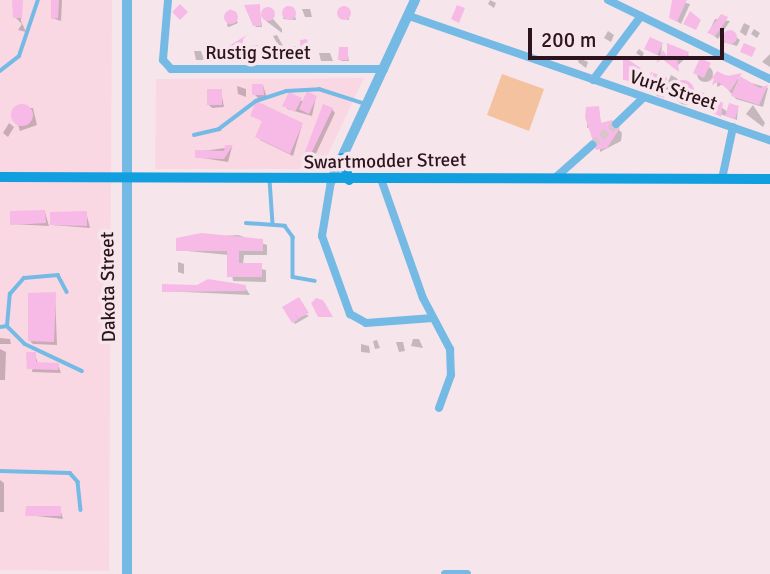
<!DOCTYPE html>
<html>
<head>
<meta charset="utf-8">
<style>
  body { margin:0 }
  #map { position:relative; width:770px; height:574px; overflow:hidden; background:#f6e6eb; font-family:Signika,sans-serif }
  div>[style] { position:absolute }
  .built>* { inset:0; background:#fad8e3 }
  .green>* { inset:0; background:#f4c29e }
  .shadow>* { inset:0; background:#0003 }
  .round { border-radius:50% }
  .building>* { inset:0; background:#f7bae7 }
  .minor-tunnel>* { height:8px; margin-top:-4px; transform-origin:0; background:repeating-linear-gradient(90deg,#d8c6cc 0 8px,transparent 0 12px) }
  .service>* { height:3.5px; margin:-1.75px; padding:0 1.75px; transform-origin:1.75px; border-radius:1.75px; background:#74bae5 }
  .minor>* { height:8px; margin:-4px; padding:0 4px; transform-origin:4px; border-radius:4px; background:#74bae5 }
  .tertiary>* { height:10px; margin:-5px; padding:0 5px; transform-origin:5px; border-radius:5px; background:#74bae5 }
  .secondary>* { height:10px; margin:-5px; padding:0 5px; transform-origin:5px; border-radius:5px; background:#119fdf }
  span { translate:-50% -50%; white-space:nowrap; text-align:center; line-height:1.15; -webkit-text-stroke:7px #f6e6eb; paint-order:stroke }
  .street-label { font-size:19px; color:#2d131d }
  .scale { position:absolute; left:528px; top:28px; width:196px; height:32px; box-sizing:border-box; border:4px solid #2d131d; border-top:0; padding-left:9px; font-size:21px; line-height:24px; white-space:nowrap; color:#2d131d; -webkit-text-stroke:5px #f6e6eb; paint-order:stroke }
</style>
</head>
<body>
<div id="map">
  <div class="built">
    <i style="clip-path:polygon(0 0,112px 0,109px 571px,0 570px)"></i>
    <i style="clip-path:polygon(364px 78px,321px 169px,155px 169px,156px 79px)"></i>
  </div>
  <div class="green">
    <i style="clip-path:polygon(502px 74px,544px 89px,529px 131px,487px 115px)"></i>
  </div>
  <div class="shadow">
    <i style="clip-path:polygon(53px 0,62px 0,61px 21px,52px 18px)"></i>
    <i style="clip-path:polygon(490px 0,496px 3px,494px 8px,488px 4px)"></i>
    <i style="clip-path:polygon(675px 0,690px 4px,681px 24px,671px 17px)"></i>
    <i style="clip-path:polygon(22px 2px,21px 21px,26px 32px,18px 30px,22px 24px,15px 17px)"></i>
    <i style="clip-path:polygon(259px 6px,262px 27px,256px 27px,254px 25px)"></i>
    <i style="clip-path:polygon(287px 6px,293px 8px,296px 20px,283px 19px)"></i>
    <i style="clip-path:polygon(340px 8px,349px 12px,349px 20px,340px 18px)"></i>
    <i style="clip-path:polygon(230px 9px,238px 23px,229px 27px,227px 26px)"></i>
    <i style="clip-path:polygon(302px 9px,310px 9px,312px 17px,305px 17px)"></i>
    <i style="clip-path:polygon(265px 10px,282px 29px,282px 33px,266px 21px)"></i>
    <i style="clip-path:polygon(715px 19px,730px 21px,718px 39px,709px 32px)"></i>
    <i style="clip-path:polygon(744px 23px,750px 26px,746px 36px,740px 32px)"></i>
    <i style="clip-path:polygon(754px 29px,760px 33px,757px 38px,751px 34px)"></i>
    <i style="clip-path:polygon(608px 31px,614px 35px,611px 42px,604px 38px)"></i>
    <i style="clip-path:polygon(728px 31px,740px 40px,737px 46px,723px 42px)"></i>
    <i style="clip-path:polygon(273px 36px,277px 35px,283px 46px,278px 45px)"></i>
    <i style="clip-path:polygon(662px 44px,661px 57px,646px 48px)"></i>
    <i style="clip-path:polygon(245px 47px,257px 47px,259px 59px,247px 55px)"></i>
    <i style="clip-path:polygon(265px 47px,279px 48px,281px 50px,266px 61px)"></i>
    <i style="clip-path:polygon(347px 49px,349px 61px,342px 61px,340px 60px)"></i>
    <i style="clip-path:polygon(639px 49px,644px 53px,642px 57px,636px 53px)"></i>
    <i style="clip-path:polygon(672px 49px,689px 55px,676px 67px)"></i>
    <i style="clip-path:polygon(194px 51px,201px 51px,204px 60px,196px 60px)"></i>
    <i style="clip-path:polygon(215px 52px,224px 53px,225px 61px,215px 59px)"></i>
    <i style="clip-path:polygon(319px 53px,330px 53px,333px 61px,321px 61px)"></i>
    <i style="clip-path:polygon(770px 54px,770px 67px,762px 62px)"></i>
    <i style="clip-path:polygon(579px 58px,588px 62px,586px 68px,578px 62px)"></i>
    <i class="round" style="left:697px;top:66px;width:16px;height:16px"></i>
    <i style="clip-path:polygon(641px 71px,641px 85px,624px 79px)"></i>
    <i style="clip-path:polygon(718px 73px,768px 88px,763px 107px,736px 99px,723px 84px,717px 87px)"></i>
    <i style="clip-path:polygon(671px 75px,678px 79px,667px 90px,648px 85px,668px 82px)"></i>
    <i class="round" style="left:676px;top:85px;width:20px;height:20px"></i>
    <i style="clip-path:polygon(263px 85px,267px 98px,258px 98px,254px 94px)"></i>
    <i style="clip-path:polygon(237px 86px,246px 89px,246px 97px,238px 94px)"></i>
    <i style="clip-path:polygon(221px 91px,224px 107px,212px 108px,208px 104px)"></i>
    <i style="clip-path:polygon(289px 94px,304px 102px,316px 97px,312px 116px,287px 109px)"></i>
    <i style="clip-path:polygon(703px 95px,728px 112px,738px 107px,737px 120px,703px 108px)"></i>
    <i style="clip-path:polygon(753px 105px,765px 123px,763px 127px,746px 114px)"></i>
    <i style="clip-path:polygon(13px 108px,33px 108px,37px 125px,20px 131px)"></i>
    <i style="clip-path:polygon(598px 108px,601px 123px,612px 122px,622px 133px,621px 141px,600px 152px,600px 125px,587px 128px,588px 109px)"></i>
    <i style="clip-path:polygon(332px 109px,335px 113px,312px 162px,305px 157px)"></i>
    <i style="clip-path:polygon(252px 115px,302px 125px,293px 156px,260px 140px,264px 122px)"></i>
    <i style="clip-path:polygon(9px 123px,14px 127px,8px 137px,3px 133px)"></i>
    <i style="clip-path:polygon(232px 147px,228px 162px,196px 157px,196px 152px)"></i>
    <i style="clip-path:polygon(45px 212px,49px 226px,11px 224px)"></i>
    <i style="clip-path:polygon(86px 212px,90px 228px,52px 225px)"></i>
    <i style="clip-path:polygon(238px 235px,267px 245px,267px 255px,244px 255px,243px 265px,266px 270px,266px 282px,233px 281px,229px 255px,177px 250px,178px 239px)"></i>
    <i style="clip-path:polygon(178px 262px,184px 264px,184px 274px,178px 272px)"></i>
    <i style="clip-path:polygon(220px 281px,245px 287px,250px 295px,163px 291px)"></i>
    <i style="clip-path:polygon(55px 294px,57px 345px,33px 344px,30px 341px)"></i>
    <i style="clip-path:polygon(284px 308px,299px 311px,309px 316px,295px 324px)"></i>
    <i style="clip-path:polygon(0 338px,10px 339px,11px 344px,0 344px)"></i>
    <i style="clip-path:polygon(413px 339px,419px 339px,423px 348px,411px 346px)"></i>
    <i style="clip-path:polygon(377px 340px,380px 348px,375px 349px,373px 341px)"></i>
    <i style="clip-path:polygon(396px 342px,403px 342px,405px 351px,399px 352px)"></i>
    <i style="clip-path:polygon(361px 344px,369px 346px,370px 353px,361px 352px)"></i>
    <i style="clip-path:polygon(0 349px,6px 352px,5px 380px,0 380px)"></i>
    <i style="clip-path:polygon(35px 354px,38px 364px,58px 365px,61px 373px,32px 372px)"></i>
    <i style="clip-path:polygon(0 480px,4px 483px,4px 512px,0 512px)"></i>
    <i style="clip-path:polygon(60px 508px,63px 519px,27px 515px)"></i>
  </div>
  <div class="building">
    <i style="clip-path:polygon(12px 0,23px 0,22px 18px,13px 18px)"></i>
    <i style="clip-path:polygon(51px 0,59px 0,58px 18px,51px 19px)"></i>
    <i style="clip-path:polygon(672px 0,687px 0,677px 22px,669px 18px)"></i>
    <i style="clip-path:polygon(180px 4px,188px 12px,180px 20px,172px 12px)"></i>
    <i style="clip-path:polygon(260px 4px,261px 26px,253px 26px,244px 5px)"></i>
    <i style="clip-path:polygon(457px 5px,465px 8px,459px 23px,451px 19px)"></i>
    <i class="round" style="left:282px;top:6px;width:14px;height:14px"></i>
    <i class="round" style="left:337px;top:6px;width:14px;height:14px"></i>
    <i class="round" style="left:261px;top:7px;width:14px;height:14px"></i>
    <i class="round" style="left:224px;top:10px;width:14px;height:14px"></i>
    <i style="clip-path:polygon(690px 11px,701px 20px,696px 30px,683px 24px)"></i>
    <i style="clip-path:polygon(721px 14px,728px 17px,724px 24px,715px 36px,707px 33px)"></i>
    <i class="round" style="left:723px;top:30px;width:14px;height:14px"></i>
    <i style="clip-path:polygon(247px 35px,243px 39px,243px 47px,258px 45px,258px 59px,237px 47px,238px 60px,232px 61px,227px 47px)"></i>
    <i style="clip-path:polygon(650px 37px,663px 43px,657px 55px,644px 49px)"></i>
    <i style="clip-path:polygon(307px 39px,311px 58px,301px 58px,300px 40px)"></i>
    <i style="clip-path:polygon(667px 43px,689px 52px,686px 59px,677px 56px,679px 72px,662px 59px,656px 63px,663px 50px,667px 56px)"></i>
    <i style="clip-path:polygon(744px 43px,756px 48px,752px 57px,740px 52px)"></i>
    <i class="round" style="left:263px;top:44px;width:16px;height:16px"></i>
    <i style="clip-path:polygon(296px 46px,296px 59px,284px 58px,284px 47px)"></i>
    <i style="clip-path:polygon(339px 47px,348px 47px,348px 60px,338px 60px)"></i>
    <i style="clip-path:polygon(623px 56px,642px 69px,638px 82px,623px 80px)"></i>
    <i style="clip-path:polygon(700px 58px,711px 63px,704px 78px,693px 73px)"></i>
    <i style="clip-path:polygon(717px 71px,727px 76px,742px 73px,730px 91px,718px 82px,712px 85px,714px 78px,708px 83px)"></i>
    <i style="clip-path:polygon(651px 72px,667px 78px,664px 98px,656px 96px,660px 86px,646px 85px)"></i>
    <i style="clip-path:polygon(740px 76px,760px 88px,768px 85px,759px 105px,731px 96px)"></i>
    <i class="round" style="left:672px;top:80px;width:22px;height:22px"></i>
    <i style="clip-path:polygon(252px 84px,263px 84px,264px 95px,252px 95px)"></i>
    <i style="clip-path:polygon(207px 89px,222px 89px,222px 105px,207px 105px)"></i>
    <i style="clip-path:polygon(307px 91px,317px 96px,309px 114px,299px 109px)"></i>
    <i style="clip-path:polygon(289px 92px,302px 98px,295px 112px,282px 106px)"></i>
    <i style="clip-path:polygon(702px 92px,723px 103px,721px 117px,698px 105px)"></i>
    <i style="clip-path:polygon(256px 101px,303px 123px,290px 154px,255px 137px,262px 121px,250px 116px)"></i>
    <i style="clip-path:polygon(729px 103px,739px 106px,735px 119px,725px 116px)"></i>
    <i class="round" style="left:11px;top:104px;width:22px;height:22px"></i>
    <i style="clip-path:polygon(323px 104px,333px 108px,308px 160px,303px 157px)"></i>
    <i style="clip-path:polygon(599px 106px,601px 123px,612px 120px,620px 128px,607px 148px,596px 150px,585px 117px,586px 107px)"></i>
    <i style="clip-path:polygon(225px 145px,233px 145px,224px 159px,195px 158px,195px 150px,224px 151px)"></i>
    <i style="clip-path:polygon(45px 210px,46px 223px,10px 225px,10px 211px)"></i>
    <i style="clip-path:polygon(87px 211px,87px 226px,50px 225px,50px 212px)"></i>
    <i style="clip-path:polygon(201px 233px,263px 239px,263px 251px,239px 251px,239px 263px,262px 263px,262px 277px,227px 277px,227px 251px,176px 251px,176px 238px)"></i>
    <i style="clip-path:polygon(208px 279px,246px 285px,246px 291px,162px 292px,162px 284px,197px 285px)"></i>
    <i style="clip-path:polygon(56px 292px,54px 342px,28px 341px,28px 293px)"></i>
    <i style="clip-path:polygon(299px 297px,309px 313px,298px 319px,294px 312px,298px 320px,292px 323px,282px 307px)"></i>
    <i style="clip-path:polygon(316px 298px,323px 300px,333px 317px,318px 317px,311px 303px)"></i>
    <i style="clip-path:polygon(26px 352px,36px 352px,36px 362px,59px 363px,58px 370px,27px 369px)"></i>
    <i style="clip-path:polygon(26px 506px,61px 506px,61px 516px,25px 516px)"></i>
  </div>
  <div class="minor-tunnel">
    <i style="left:592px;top:145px;width:32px;rotate:-41deg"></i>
  </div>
  <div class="service">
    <i style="left:0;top:71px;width:24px;rotate:-38deg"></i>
    <i style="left:19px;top:56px;width:59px;rotate:-71.3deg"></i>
    <i style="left:194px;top:135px;width:26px;rotate:-13deg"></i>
    <i style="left:219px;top:129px;width:46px;rotate:-37.1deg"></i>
    <i style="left:256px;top:101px;width:32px;rotate:-18deg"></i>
    <i style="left:286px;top:91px;width:33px;rotate:-3deg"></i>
    <i style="left:319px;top:89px;width:49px;rotate:17.7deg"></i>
    <i style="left:270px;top:180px;width:44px;rotate:86.1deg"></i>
    <i style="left:246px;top:223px;width:39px;rotate:4deg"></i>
    <i style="left:285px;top:226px;width:14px;rotate:54deg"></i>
    <i style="left:293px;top:237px;width:40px;rotate:90deg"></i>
    <i style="left:293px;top:277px;width:22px;rotate:10deg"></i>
    <i style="left:7px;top:326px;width:25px;rotate:45deg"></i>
    <i style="left:25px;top:344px;width:63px;rotate:25.3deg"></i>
    <i style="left:0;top:327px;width:7px;rotate:-8deg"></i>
    <i style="left:7px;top:326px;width:32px;rotate:-85deg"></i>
    <i style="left:10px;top:294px;width:21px;rotate:-49deg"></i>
    <i style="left:24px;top:278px;width:34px;rotate:-5deg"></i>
    <i style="left:58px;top:275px;width:19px;rotate:62deg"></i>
    <i style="left:0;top:471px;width:70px;rotate:1.6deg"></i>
    <i style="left:70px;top:473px;width:12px;rotate:48deg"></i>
    <i style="left:78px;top:482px;width:28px;rotate:84deg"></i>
  </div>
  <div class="minor">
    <i style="left:168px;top:0;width:60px;rotate:94.8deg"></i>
    <i style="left:163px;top:60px;width:12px;rotate:48deg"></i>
    <i style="left:171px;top:69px;width:213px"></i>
    <i style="left:608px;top:0;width:180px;rotate:26deg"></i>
    <i style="left:409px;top:16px;width:382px;rotate:19deg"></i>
    <i style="left:593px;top:80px;width:80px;rotate:-53.1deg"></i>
    <i style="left:616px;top:124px;width:37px;rotate:-44deg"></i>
    <i style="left:555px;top:178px;width:50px;rotate:-41.7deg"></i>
    <i style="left:381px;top:179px;width:126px;rotate:70.6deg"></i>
    <i style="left:423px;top:298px;width:58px;rotate:62.1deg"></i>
    <i style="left:450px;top:349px;width:26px;rotate:88deg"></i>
    <i style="left:451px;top:375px;width:35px;rotate:110deg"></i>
    <i style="left:722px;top:179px;width:53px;rotate:-78.1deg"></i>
    <i style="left:331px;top:181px;width:56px;rotate:99.3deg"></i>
    <i style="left:322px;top:236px;width:83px;rotate:70.3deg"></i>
    <i style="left:350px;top:314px;width:18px;rotate:29deg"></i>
    <i style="left:366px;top:323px;width:67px;rotate:-4.3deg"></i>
    <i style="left:445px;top:574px;width:22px"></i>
  </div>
  <div class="tertiary">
    <i style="left:331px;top:181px;width:200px;rotate:-65.1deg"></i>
    <i style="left:127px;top:574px;width:574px;rotate:-90deg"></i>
  </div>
  <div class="secondary">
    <i style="left:342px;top:158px;width:23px;rotate:72deg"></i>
    <i style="left:0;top:177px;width:770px;rotate:0.15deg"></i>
  </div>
  <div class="street-label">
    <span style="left:258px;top:54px">Rustig Street</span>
    <span style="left:673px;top:91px;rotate:18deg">Vurk Street</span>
    <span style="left:385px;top:162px;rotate:-1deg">Swartmodder Street</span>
    <span style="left:109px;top:287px;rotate:-91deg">Dakota Street</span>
  </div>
  <div class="scale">200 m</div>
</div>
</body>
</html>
